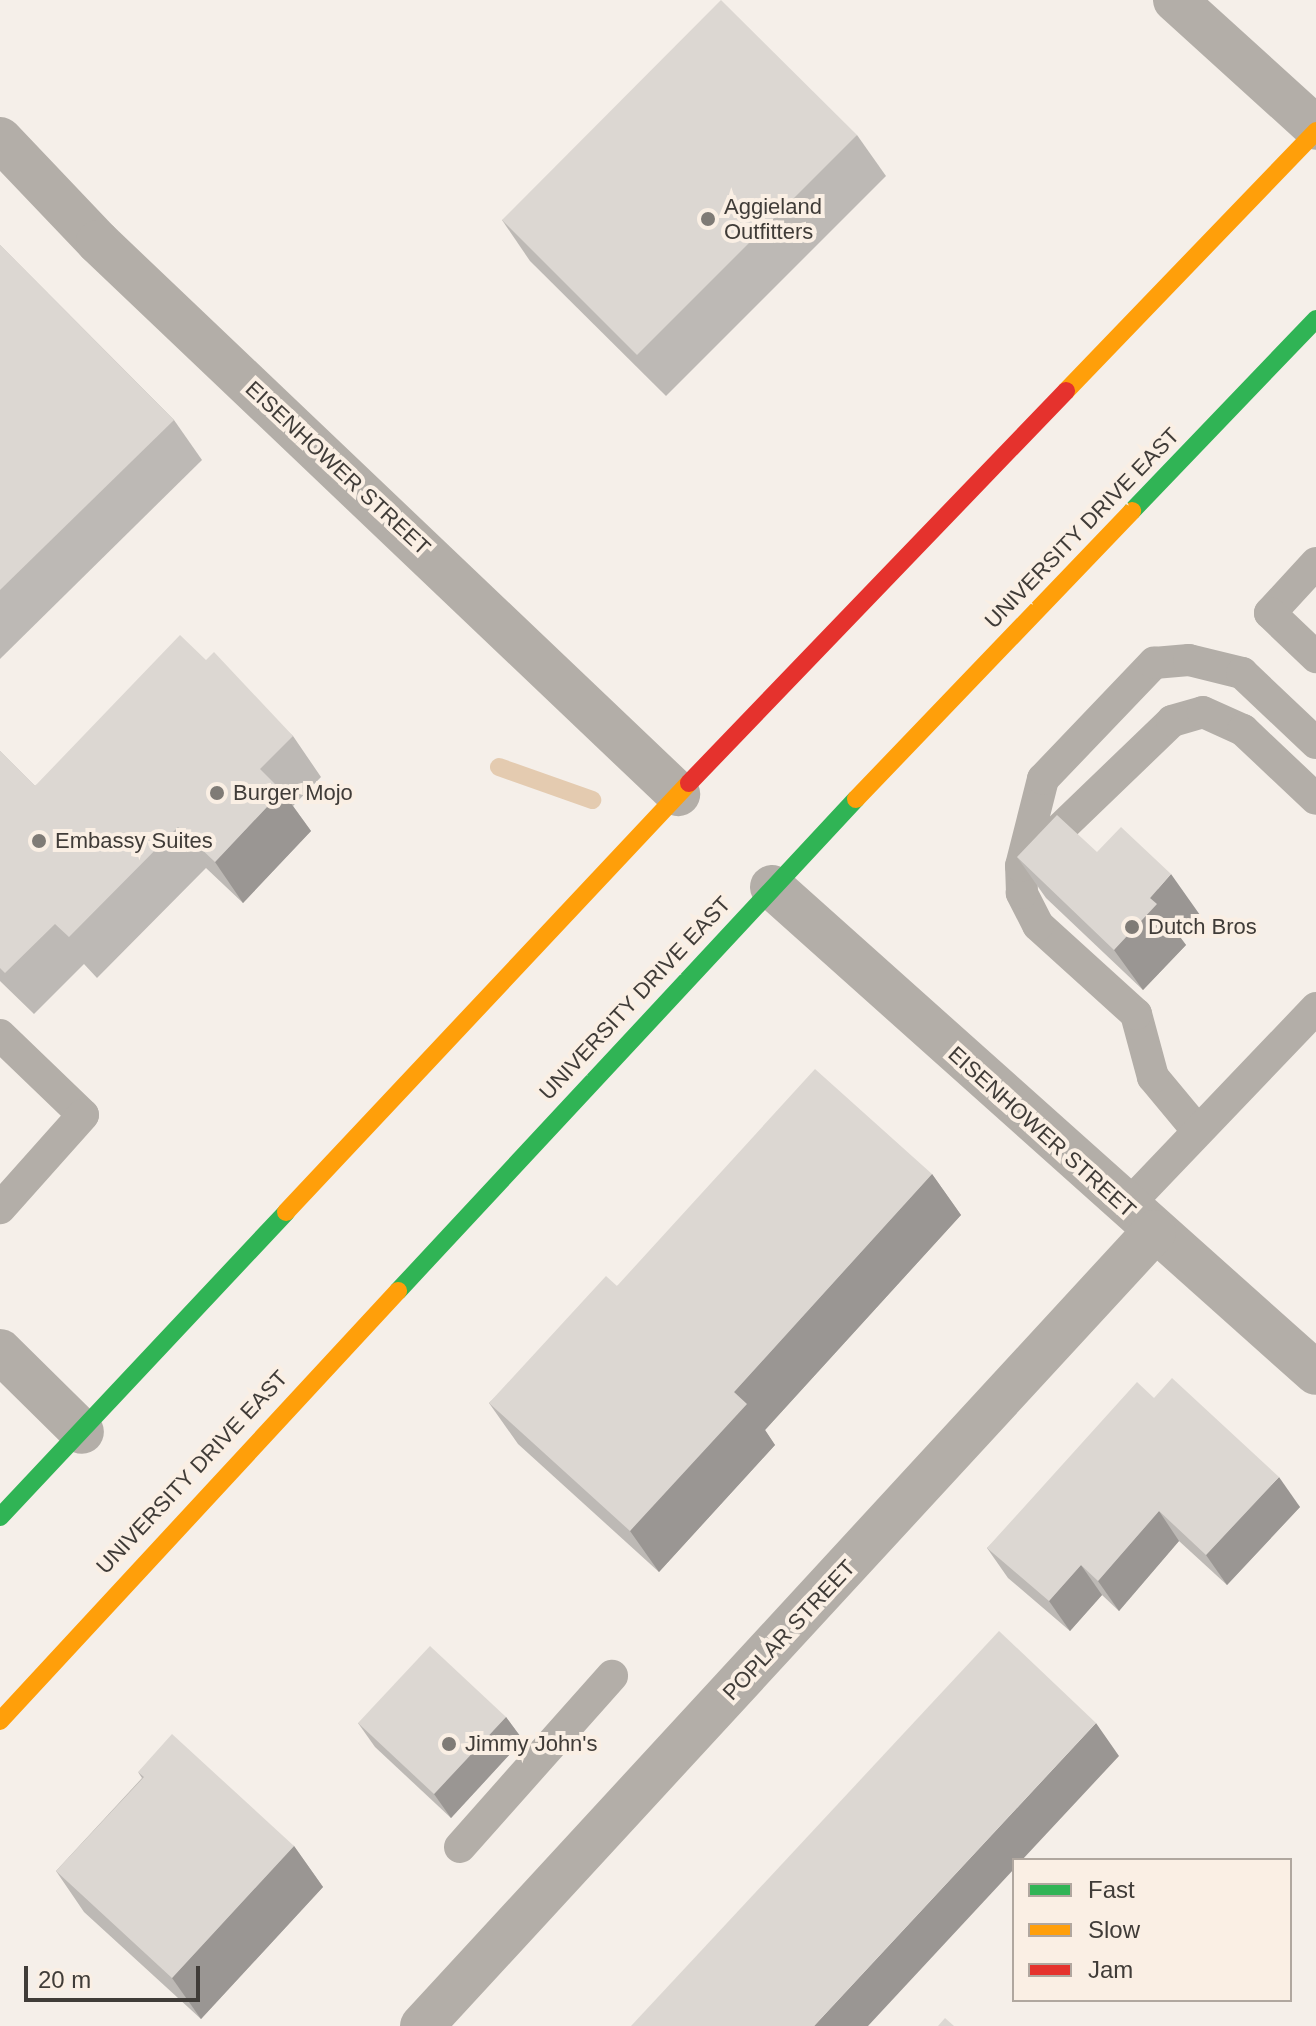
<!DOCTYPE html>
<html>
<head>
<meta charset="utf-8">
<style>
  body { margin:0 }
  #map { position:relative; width:1316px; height:2026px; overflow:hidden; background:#f5efe9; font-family:Arial,sans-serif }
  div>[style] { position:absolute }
  .stream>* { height:18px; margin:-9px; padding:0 9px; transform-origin:9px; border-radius:9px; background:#e4cbb0 }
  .lane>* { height:32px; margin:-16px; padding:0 16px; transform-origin:16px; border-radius:16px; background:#b3aea8 }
  .street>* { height:44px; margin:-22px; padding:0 22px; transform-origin:22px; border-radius:22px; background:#b3aea8 }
  .fast>* { height:18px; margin:-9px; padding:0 9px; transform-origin:9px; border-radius:9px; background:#30b455 }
  .slow>* { height:18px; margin:-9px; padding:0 9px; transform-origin:9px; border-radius:9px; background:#ff9f0a }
  .jam>* { height:18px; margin:-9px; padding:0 9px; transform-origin:9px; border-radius:9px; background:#e5322d }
  .wall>* { inset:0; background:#bdb9b5 }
  .shaded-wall>* { inset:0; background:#9a9693 }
  .building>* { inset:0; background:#dcd7d2 }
  .dots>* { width:22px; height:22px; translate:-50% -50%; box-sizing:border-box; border:4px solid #faefe4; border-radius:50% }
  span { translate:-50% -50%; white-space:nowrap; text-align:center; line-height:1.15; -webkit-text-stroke:8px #faefe4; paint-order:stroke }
  .poi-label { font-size:22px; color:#403c38 }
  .left { translate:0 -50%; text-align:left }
  .street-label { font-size:22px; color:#403c38 }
  .legend { position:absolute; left:1012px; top:1858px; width:280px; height:144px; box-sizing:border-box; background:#faefe4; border:2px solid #b0a79f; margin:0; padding:10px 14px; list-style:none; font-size:24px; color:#403c38 }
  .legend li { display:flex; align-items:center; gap:16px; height:40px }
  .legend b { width:40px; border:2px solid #b0a79f }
  .scale { position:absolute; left:24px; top:1966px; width:176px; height:36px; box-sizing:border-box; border:4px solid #403c38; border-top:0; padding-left:10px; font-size:24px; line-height:28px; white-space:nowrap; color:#403c38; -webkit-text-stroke:6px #faefe4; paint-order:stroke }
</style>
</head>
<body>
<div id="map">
  <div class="stream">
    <i style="left:499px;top:767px;width:99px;rotate:19.5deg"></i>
  </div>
  <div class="lane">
    <i style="left:1316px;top:563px;width:68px;rotate:132.6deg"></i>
    <i style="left:1270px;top:613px;width:64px;rotate:43.7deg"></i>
    <i style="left:1035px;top:853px;width:190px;rotate:-43.9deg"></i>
    <i style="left:1172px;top:721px;width:32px;rotate:-16deg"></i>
    <i style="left:1203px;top:712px;width:44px;rotate:24.2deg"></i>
    <i style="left:1243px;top:730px;width:100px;rotate:43.4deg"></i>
    <i style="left:0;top:1035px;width:115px;rotate:43.9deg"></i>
    <i style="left:83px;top:1115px;width:125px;rotate:131.7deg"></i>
    <i style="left:1197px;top:1130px;width:69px;rotate:-129.7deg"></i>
    <i style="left:1153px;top:1077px;width:65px;rotate:-105.1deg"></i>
    <i style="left:1136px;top:1014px;width:132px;rotate:-137.8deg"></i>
    <i style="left:1038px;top:925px;width:36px;rotate:-117deg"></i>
    <i style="left:1022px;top:893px;width:27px;rotate:-92deg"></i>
    <i style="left:1021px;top:866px;width:90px;rotate:-75.8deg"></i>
    <i style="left:1043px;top:779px;width:161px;rotate:-46.3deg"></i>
    <i style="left:1154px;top:663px;width:35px;rotate:-5deg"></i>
    <i style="left:1189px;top:660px;width:55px;rotate:13.8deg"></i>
    <i style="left:1242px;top:673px;width:102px;rotate:43.4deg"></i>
    <i style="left:1127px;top:1206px;width:274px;rotate:-46.3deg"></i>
    <i style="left:460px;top:1847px;width:229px;rotate:-48.4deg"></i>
  </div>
  <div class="street">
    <i style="left:1175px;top:0;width:190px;rotate:42.2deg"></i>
    <i style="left:0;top:139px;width:142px;rotate:46.4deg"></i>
    <i style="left:98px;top:242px;width:801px;rotate:43.58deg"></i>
    <i style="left:772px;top:887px;width:729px;rotate:41.78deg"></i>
    <i style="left:0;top:1351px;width:115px;rotate:44.6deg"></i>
    <i style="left:422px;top:2026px;width:1080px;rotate:-47.33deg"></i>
  </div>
  <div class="fast">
    <i style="left:1132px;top:511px;width:266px;rotate:-46.2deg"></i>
    <i style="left:398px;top:1291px;width:672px;rotate:-47.05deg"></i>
    <i style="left:0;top:1517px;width:418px;rotate:-46.8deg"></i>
  </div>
  <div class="slow">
    <i style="left:1066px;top:391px;width:361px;rotate:-46.1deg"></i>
    <i style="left:856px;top:799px;width:399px;rotate:-46.2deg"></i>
    <i style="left:286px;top:1212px;width:589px;rotate:-46.79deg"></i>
    <i style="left:0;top:1721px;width:586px;rotate:-47.21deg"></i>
  </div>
  <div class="jam">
    <i style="left:689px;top:783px;width:544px;rotate:-46.12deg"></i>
  </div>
  <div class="wall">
    <i style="clip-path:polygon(857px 135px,886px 176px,666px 396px,530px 261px,502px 220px)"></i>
    <i style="clip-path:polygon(0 245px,174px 420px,202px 460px,0 659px)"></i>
    <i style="clip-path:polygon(206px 660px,293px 736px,321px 777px,293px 806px,311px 831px,243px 903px,206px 868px,97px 978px,84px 964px,34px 1014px,0 981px,0 751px,35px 786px)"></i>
    <i style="clip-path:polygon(1097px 852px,1200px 915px,1180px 937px,1186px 945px,1143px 990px,1046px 898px,1017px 857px)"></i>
    <i style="clip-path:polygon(932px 1174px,961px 1215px,765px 1430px,775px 1445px,659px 1572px,518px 1444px,489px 1403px,617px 1286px)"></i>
    <i style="clip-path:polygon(1154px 1398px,1300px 1507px,1227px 1585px,1179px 1541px,1119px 1611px,1102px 1595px,1070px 1631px,1008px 1578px,987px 1548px)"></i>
    <i style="clip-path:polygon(506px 1717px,523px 1740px,451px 1818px,375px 1747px,358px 1723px)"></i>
    <i style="clip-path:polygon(138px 1772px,294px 1846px,323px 1887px,201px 2019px,84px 1912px,56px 1871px,142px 1778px)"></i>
  </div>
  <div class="shaded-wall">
    <i style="clip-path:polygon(282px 791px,311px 831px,243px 903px,215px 862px)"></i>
    <i style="clip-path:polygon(1171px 874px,1200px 915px,1180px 937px,1186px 945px,1143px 990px,1114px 950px,1150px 898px)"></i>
    <i style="clip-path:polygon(932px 1174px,961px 1215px,765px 1430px,775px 1445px,659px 1572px,630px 1531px,734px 1392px)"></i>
    <i style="clip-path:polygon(1279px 1477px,1300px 1507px,1227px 1585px,1206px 1555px)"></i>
    <i style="clip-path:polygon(1159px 1511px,1179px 1541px,1119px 1611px,1098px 1581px)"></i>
    <i style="clip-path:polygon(1081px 1565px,1102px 1595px,1070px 1631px,1049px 1601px)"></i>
    <i style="clip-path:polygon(506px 1717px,523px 1740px,451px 1818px,434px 1794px)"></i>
    <i style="clip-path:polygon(1096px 1723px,1119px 1756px,1022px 1860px,1014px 1860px,1014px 1869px,868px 2026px,814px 2026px)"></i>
    <i style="clip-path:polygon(294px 1846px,323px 1887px,201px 2019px,172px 1978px)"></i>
  </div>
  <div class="building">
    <i style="clip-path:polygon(721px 0,857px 135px,637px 355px,502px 220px)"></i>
    <i style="clip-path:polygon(0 245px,174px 420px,0 590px)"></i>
    <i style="clip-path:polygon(180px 635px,206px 660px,214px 652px,293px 736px,260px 769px,282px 791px,215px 862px,178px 827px,69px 937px,55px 924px,5px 973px,0 968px,0 751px,35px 786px)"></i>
    <i style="clip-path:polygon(1057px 815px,1097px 852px,1121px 827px,1171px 874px,1150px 898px,1157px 904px,1114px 950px,1017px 857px)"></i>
    <i style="clip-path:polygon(815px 1069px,932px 1174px,734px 1392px,747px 1404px,630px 1531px,489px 1403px,606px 1276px,617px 1286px)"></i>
    <i style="clip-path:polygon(1172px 1378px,1279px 1477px,1206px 1555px,1159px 1511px,1098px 1581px,1081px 1565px,1049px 1601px,987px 1548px,1137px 1382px,1154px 1398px)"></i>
    <i style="clip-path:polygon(999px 1631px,1096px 1723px,814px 2026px,631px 2026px)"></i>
    <i style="clip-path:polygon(430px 1646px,506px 1717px,434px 1794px,358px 1723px)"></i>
    <i style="clip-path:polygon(172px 1734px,294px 1846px,172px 1978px,56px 1871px,144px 1777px,138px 1772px)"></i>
    <i style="clip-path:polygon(945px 2018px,954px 2026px,938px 2026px)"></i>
  </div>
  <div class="dots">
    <i style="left:708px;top:219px;background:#7f7b76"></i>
    <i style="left:217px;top:793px;background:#7f7b76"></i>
    <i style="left:39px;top:841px;background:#7f7b76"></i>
    <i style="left:1132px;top:927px;background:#7f7b76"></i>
    <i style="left:449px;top:1744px;background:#7f7b76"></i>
  </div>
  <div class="poi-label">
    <span class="left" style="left:724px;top:219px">Aggieland<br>Outfitters</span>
    <span class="left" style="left:233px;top:793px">Burger Mojo</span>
    <span class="left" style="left:55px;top:841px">Embassy Suites</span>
    <span class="left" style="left:1148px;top:927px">Dutch Bros</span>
    <span class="left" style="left:465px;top:1744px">Jimmy John's</span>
  </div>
  <div class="street-label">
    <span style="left:338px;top:468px;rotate:43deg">EISENHOWER STREET</span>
    <span style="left:1082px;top:528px;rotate:-46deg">UNIVERSITY DRIVE EAST</span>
    <span style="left:635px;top:998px;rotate:-47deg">UNIVERSITY DRIVE EAST</span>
    <span style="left:1042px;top:1132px;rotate:42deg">EISENHOWER STREET</span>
    <span style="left:192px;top:1472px;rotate:-47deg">UNIVERSITY DRIVE EAST</span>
    <span style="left:789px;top:1630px;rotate:-47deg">POPLAR STREET</span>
  </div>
  <ul class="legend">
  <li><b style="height:10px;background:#30b455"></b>Fast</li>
  <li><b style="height:10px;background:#ff9f0a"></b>Slow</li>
  <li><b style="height:10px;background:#e5322d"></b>Jam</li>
  </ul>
  <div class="scale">20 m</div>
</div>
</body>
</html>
